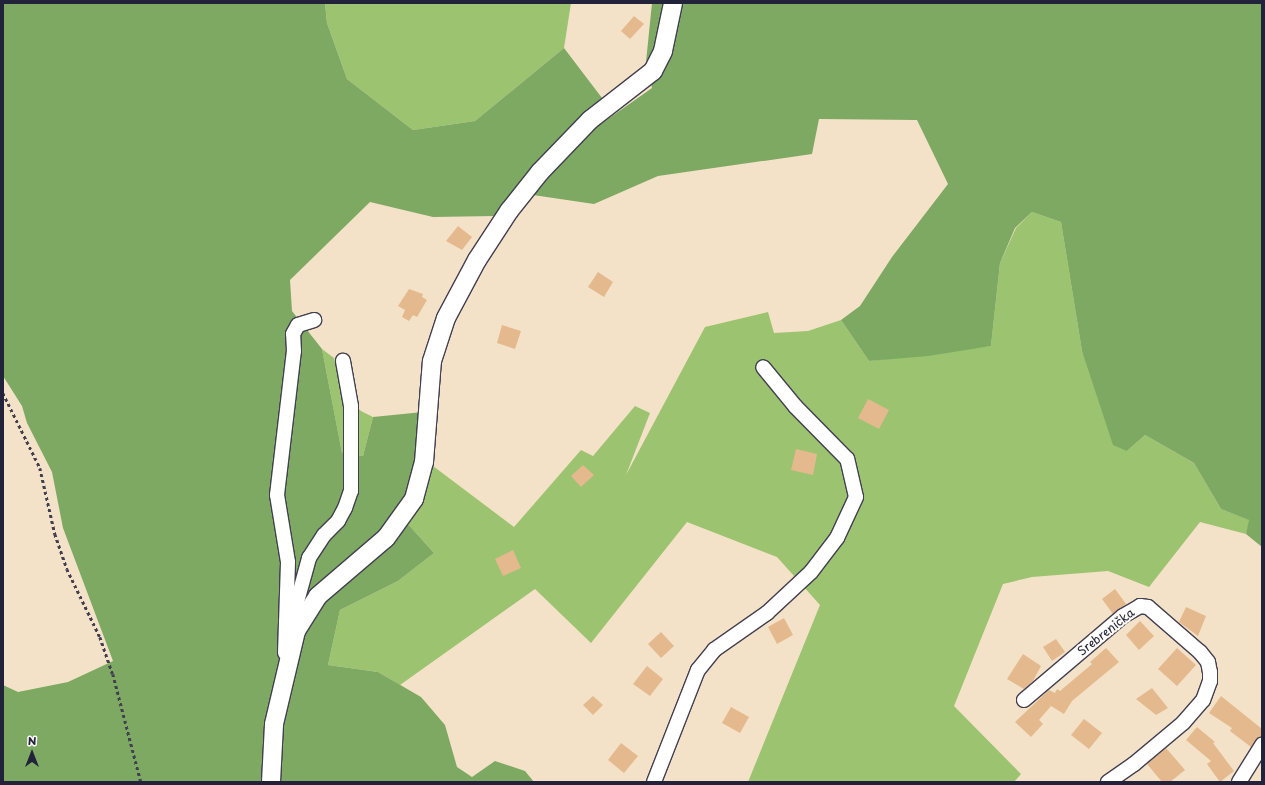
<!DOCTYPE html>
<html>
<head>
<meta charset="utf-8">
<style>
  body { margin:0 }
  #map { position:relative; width:1265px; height:785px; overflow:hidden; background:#f4e2c8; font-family:"Playpen Sans",sans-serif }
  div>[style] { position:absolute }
  .green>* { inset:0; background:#9cc36f }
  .forest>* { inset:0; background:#7da962 }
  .building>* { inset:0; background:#e4b98e }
  .path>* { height:2.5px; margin-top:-1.25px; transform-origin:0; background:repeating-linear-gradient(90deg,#423f50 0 3px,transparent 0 6px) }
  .roads { filter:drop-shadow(1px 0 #423f50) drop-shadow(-1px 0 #423f50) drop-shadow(0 1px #423f50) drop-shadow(0 -1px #423f50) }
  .minor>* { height:14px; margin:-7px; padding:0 7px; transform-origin:7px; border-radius:7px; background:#fff }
  .major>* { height:18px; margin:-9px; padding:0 9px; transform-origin:9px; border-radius:9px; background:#fff }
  span { translate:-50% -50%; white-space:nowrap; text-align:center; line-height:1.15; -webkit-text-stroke:4px #fdfcf7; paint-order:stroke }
  .street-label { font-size:12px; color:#22223b }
  .frame { position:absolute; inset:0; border:4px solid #22223b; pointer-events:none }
  .north { position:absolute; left:12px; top:733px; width:40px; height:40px; -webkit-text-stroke:3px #fdfcf7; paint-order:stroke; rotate:0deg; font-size:11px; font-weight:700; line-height:16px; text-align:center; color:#22223b }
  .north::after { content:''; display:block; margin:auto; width:14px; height:18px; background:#22223b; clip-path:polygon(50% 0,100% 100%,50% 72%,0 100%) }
</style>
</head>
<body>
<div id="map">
  <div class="green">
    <i style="clip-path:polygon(325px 3px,571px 3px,564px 48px,475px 121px,413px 130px,347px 79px,327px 23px)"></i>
    <i style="clip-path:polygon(1032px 212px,1061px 222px,1082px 351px,1127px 451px,1145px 435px,1194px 463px,1221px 509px,1250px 520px,1246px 534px,1200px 522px,1149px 587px,1108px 571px,1032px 577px,1003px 584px,954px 706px,1021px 774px,1014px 782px,748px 782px,820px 605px,777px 557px,687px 522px,591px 643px,535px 589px,400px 685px,378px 672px,328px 665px,340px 610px,398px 581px,434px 553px,407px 523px,423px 496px,433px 466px,514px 527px,581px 450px,593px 456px,635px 406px,650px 413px,626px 475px,705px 327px,768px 312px,774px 333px,808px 331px,841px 320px,869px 361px,991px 346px,1000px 263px,1016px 228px)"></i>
    <i style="clip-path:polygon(322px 349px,334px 358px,344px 394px,361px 411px,373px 417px,363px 456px,342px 453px)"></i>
  </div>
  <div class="forest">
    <i style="clip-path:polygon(3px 3px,325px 3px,327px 23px,347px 79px,413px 130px,475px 121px,564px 48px,602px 98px,582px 114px,495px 216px,433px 217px,370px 202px,290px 280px,292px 311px,322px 349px,342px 453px,363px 456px,373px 417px,423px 412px,407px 523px,434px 553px,398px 581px,340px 610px,328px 665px,378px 672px,421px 697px,445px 725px,457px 767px,472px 777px,495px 761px,525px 771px,534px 782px,3px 782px,3px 685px,18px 692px,68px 682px,113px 661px,63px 528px,52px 472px,27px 423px,22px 406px,3px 376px)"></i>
    <i style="clip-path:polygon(652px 3px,1262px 3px,1262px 547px,1246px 534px,1249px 520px,1221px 509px,1194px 463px,1145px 435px,1127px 451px,1113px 445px,1082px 351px,1061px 222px,1032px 212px,1015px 228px,1000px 263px,991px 346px,928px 356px,869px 361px,841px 320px,860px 306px,892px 257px,948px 184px,917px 120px,819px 119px,812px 154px,658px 176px,594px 204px,533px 195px,591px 131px,652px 88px,646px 62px)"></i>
  </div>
  <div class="building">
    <i style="clip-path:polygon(634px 16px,644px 24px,630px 39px,621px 31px)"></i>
    <i style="clip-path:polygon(458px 226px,472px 237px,462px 250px,446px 241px)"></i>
    <i style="clip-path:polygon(598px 272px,613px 282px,604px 297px,588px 287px)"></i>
    <i style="clip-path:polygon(409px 289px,423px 294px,422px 297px,427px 300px,417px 317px,413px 315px,409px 321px,402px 317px,405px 310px,398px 306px)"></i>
    <i style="clip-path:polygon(502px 325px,521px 331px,515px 349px,497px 343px)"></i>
    <i style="clip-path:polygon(868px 399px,889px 410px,879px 429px,858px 418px)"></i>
    <i style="clip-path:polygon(796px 449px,817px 454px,813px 475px,791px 470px)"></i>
    <i style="clip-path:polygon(583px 465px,594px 475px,581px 487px,571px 476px)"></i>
    <i style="clip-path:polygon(513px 550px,521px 568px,503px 576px,495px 559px)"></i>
    <i style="clip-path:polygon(1115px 589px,1126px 604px,1113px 614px,1102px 599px)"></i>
    <i style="clip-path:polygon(1186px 607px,1206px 616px,1198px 636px,1179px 622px)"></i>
    <i style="clip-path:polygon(784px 618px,793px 635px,777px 644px,768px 627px)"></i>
    <i style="clip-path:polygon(1140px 621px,1154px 636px,1139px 650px,1126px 635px)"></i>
    <i style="clip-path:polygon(661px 632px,674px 646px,661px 658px,648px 644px)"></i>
    <i style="clip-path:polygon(1056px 639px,1065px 652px,1052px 661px,1043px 647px)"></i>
    <i style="clip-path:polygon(1106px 648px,1119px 662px,1072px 701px,1064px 714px,1051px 706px,1039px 720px,1043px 724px,1031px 737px,1015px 722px,1049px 690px,1055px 693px,1057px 689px,1060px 691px,1092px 664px,1090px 662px)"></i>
    <i style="clip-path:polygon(1177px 648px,1196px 665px,1177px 686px,1158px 669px)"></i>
    <i style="clip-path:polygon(1023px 654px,1041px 666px,1033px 681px,1024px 689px,1007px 679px)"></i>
    <i style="clip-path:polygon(647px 666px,663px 679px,650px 696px,633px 684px)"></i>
    <i style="clip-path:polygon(1152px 688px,1168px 708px,1156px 715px,1136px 699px)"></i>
    <i style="clip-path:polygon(593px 696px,603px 705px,593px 715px,583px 705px)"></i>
    <i style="clip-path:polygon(1221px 696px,1262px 729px,1262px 737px,1258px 738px,1251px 747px,1230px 731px,1232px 728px,1209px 713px)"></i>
    <i style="clip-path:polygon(731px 707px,749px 717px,740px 733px,722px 723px)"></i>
    <i style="clip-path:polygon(1084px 719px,1102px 733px,1089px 749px,1071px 735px)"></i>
    <i style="clip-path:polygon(1197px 727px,1215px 742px,1213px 743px,1234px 771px,1220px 782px,1207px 764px,1211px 761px,1186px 740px)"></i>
    <i style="clip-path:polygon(621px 743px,638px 756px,624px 773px,608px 760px)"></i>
    <i style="clip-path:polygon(1166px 748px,1185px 770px,1170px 782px,1162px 782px,1147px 764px)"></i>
  </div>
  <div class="path">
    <i style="left:3px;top:393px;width:84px;rotate:63.7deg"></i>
    <i style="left:40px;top:468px;width:68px;rotate:77.2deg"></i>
    <i style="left:55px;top:534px;width:37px;rotate:71deg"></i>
    <i style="left:67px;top:569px;width:76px;rotate:64.1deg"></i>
    <i style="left:100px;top:637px;width:39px;rotate:71deg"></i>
    <i style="left:113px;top:674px;width:112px;rotate:75.5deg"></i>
  </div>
  <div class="roads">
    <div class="minor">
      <i style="left:286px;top:622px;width:23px;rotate:-61deg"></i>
      <i style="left:297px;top:602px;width:46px;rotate:-74.7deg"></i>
      <i style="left:309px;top:558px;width:27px;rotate:-57deg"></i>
      <i style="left:324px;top:535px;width:20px;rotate:-45deg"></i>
      <i style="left:338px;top:521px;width:15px;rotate:-62deg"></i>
      <i style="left:345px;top:508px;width:18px;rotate:-71deg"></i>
      <i style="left:351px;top:491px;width:85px;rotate:-90deg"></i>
      <i style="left:351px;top:406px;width:46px;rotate:-100.1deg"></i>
      <i style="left:285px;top:653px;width:91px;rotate:-88.1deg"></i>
      <i style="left:288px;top:562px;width:68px;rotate:-99.3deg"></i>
      <i style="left:277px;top:495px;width:145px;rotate:-83.3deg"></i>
      <i style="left:294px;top:351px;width:17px;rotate:-93deg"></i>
      <i style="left:293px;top:334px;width:10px;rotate:-61deg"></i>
      <i style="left:298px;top:325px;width:17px;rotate:-17deg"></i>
      <i style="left:1024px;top:700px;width:130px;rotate:-40.3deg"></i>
      <i style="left:1123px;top:616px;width:20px;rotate:-30deg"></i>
      <i style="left:1140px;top:606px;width:8px;rotate:7deg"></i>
      <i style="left:1148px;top:607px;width:69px;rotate:40.9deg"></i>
      <i style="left:1200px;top:652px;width:13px;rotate:51deg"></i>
      <i style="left:1208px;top:662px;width:10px;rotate:79deg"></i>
      <i style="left:1210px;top:672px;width:9px;rotate:90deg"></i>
      <i style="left:1210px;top:681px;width:20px;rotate:110deg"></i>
      <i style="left:1203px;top:700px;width:30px;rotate:131deg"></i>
      <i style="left:1183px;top:723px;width:64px;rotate:140.1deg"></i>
      <i style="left:1134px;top:764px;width:32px;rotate:145deg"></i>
      <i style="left:654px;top:782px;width:120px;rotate:-68.6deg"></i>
      <i style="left:698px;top:670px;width:26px;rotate:-51deg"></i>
      <i style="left:714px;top:650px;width:65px;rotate:-34.9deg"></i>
      <i style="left:767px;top:613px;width:60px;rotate:-43deg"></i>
      <i style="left:811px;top:572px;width:43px;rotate:-52.6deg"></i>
      <i style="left:837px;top:538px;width:45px;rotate:-65.1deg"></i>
      <i style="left:856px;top:497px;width:39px;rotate:-103deg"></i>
      <i style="left:847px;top:459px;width:74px;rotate:-134.5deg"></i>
      <i style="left:795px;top:406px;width:50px;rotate:-129.4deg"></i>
      <i style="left:1239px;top:782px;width:44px;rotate:-58.1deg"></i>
    </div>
    <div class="major">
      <i style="left:271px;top:782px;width:58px;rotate:-87deg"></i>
      <i style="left:274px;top:724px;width:96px;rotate:-76.7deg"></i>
      <i style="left:296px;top:631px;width:41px;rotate:-57.8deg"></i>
      <i style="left:318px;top:596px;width:89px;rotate:-40.5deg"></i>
      <i style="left:386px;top:538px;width:48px;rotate:-54.3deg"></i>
      <i style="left:414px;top:499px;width:38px;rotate:-75deg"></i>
      <i style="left:424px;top:462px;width:101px;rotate:-85.5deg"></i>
      <i style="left:432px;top:361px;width:45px;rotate:-72deg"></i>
      <i style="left:446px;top:318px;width:66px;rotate:-61.9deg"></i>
      <i style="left:477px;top:260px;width:59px;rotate:-56.9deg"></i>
      <i style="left:509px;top:211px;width:50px;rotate:-51.5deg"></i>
      <i style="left:540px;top:172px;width:72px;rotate:-46.1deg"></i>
      <i style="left:590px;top:120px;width:80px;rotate:-37.9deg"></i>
      <i style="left:653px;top:71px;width:22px;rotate:-63deg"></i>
      <i style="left:663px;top:51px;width:49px;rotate:-78.2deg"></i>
    </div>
  </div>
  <div class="street-label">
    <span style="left:1106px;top:632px;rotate:-38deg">Srebrenička</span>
  </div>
  <div class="frame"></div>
  <div class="north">N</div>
</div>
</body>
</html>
